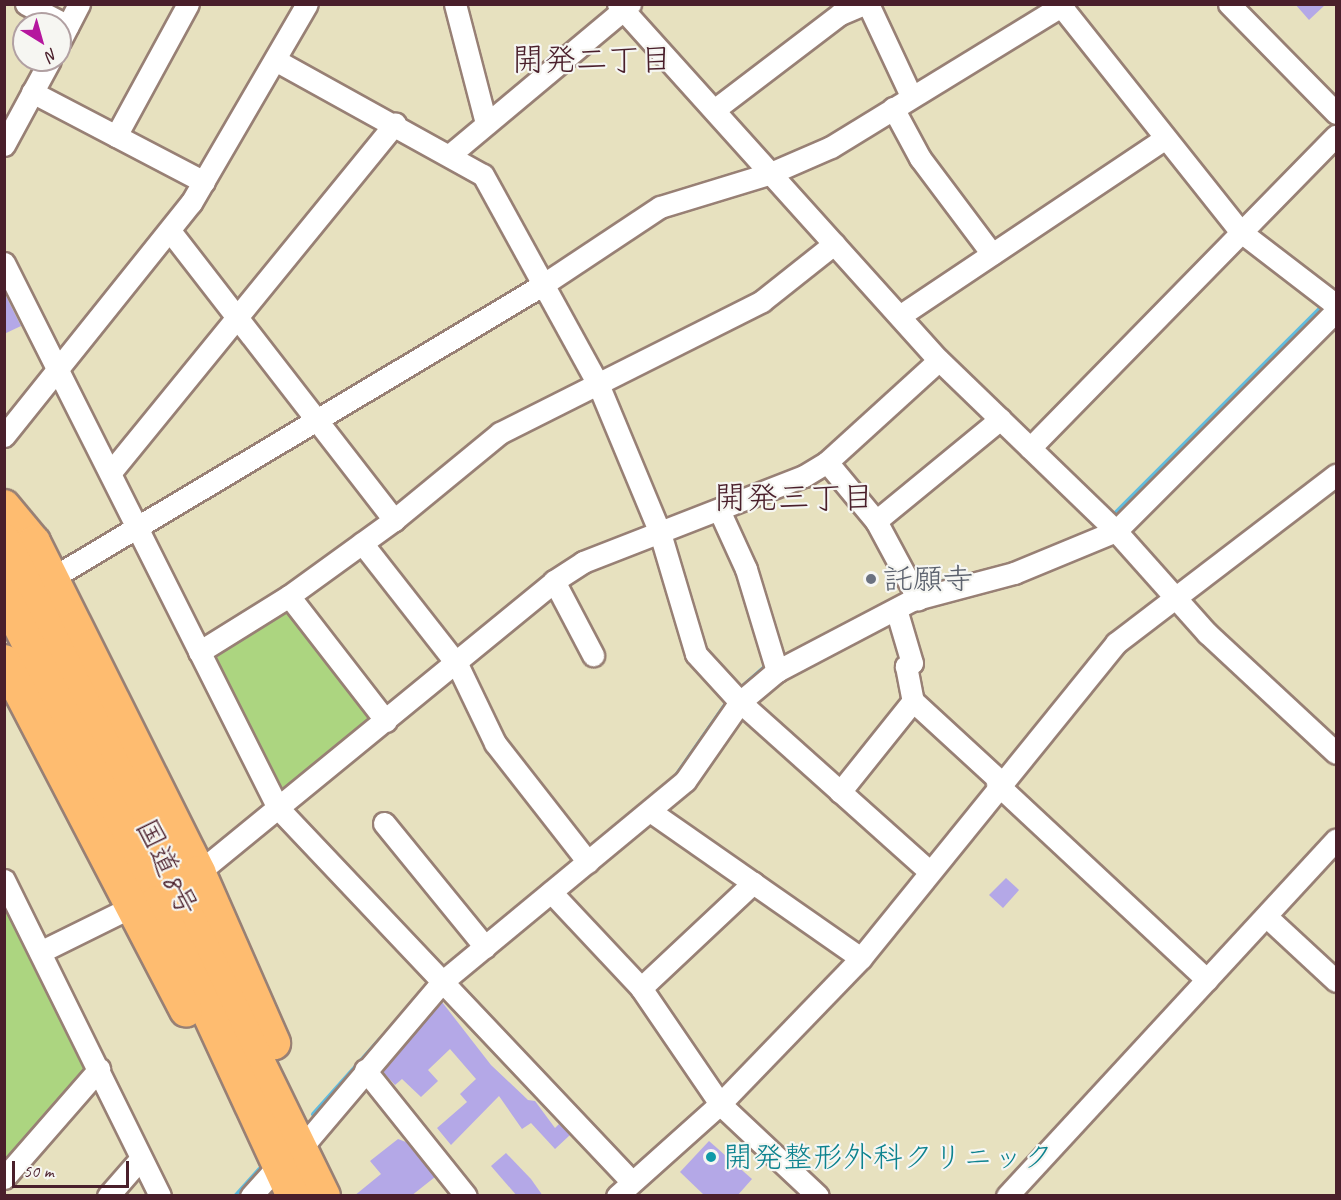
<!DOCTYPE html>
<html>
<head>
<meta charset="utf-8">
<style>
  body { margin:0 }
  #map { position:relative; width:1341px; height:1200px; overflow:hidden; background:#e7e1bf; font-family:Caveat,"Klee One",sans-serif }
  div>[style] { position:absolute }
  .green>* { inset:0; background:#acd580 }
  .stream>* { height:4.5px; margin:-2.25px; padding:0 2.25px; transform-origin:2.25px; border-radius:2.25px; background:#60bcde }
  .building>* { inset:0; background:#b4a8e7 }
  .roads { filter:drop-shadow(2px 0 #988075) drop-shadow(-2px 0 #988075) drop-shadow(0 2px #988075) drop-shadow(0 -2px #988075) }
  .minor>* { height:21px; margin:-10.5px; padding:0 10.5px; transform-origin:10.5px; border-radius:10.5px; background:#fff }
  .highway>* { height:32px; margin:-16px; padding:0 16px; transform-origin:16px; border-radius:16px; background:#febc70 }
  .dots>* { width:16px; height:16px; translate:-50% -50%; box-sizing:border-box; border:3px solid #f6f6f2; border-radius:50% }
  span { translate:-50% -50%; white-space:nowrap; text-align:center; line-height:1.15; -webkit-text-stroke:4.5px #f6f6f2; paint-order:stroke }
  .worship-label { font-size:30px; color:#5b616d }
  .left { translate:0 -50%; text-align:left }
  .street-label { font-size:30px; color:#4a1f2b }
  .culture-label { font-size:30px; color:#0d838f }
  .neighbourhood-label { font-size:32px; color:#4a1f2b }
  .frame { position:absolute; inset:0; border:6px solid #4a1f2b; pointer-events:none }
  .north { position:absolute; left:12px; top:12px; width:60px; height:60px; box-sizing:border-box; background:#f6f6f2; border:2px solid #b1a0a2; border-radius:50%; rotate:143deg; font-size:16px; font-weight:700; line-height:24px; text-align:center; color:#4a1f2b }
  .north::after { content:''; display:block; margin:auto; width:21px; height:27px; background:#b5179e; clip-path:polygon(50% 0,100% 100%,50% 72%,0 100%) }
  .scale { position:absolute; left:12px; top:1161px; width:117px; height:27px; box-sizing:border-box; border:3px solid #4a1f2b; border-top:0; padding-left:8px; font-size:18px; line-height:21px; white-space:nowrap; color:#4a1f2b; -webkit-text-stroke:4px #f6f6f2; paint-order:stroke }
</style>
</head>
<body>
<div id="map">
  <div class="green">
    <i style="clip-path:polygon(289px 596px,383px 723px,283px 804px,199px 652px)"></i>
    <i style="clip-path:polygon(4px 880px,99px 1069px,4px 1178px)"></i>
  </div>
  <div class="stream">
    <i style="left:1111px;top:517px;width:301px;rotate:-45deg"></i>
    <i style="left:918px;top:586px;width:40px;rotate:-12deg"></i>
    <i style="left:737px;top:691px;width:43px;rotate:-41.2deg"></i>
    <i style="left:674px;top:778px;width:96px;rotate:-55.2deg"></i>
    <i style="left:313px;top:1114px;width:99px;rotate:-48.3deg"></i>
    <i style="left:235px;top:1196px;width:36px;rotate:-48deg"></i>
  </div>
  <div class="building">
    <i style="clip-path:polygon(1295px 4px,1326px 4px,1309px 20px)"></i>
    <i style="clip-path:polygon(4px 292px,21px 326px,4px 334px)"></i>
    <i style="clip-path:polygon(1006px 878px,1019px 890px,1003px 908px,989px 895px)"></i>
    <i style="clip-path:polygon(442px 1002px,491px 1065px,528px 1100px,535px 1101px,555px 1128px,559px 1124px,570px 1135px,555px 1149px,531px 1123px,522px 1129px,499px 1096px,451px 1145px,437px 1128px,467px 1102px,460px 1094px,476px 1079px,450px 1049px,428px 1070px,438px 1081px,421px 1097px,402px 1079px,395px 1085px,383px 1072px)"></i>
    <i style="clip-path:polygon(398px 1139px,406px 1142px,435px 1177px,411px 1196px,354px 1196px,381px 1174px,370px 1161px)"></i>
    <i style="clip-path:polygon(709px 1141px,752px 1179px,737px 1196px,705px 1196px,680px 1172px)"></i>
    <i style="clip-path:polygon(506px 1153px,531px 1179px,543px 1196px,517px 1196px,491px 1166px)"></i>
  </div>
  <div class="roads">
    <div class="minor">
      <i style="left:26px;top:4px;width:47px;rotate:27.6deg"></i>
      <i style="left:455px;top:4px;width:123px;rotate:75.4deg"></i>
      <i style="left:618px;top:4px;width:479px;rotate:48deg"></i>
      <i style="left:939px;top:360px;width:246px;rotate:44deg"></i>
      <i style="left:1116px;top:531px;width:137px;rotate:48.3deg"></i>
      <i style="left:1207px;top:633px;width:176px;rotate:42.9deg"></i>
      <i style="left:868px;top:4px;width:102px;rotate:64.9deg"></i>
      <i style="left:1229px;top:4px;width:153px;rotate:45.5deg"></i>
      <i style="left:1061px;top:6px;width:289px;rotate:51.5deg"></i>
      <i style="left:1241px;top:232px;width:120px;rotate:37.5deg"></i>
      <i style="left:60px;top:41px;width:42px;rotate:-62.8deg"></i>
      <i style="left:277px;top:61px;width:235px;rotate:29deg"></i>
      <i style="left:483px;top:175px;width:239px;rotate:61.2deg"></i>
      <i style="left:598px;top:384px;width:161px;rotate:67.4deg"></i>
      <i style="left:660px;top:533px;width:126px;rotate:73.4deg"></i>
      <i style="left:696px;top:654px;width:65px;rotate:47.5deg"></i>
      <i style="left:740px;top:702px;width:254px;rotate:41.8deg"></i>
      <i style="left:32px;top:92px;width:194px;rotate:27.6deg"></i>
      <i style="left:893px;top:108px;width:57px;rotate:61.6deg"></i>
      <i style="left:920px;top:158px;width:120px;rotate:53.1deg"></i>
      <i style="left:714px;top:110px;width:158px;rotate:-37.3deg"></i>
      <i style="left:840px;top:14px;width:25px;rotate:-23deg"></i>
      <i style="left:116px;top:136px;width:150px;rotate:-61.4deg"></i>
      <i style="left:4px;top:145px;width:97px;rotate:-61.6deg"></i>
      <i style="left:452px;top:153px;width:232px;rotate:-39.9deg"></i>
      <i style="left:170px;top:231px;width:366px;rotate:52.2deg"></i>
      <i style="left:4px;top:263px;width:610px;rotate:63.31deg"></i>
      <i style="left:278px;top:808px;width:514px;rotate:46.58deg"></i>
      <i style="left:901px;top:315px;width:316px;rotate:-33.8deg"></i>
      <i style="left:4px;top:436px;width:299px;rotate:-51.3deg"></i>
      <i style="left:191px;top:203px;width:230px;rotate:-59.8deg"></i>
      <i style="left:1030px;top:448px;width:437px;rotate:-45.6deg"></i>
      <i style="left:827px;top:462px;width:77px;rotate:50.3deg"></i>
      <i style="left:876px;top:521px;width:89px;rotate:61.7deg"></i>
      <i style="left:110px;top:473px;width:451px;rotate:-50.8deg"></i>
      <i style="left:719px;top:510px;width:65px;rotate:65.4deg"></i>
      <i style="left:746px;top:569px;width:107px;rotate:73.1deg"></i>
      <i style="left:876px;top:521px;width:161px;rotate:-39.4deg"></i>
      <i style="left:362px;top:543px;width:154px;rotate:51.9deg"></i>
      <i style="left:457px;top:664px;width:88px;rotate:64.3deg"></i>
      <i style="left:495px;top:743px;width:151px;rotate:52deg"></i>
      <i style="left:52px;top:578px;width:573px;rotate:-30.86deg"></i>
      <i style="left:544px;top:284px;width:139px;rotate:-33.6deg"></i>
      <i style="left:660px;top:207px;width:116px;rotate:-17deg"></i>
      <i style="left:771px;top:173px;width:65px;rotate:-23.4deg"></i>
      <i style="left:831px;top:147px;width:273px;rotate:-31.5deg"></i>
      <i style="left:554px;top:581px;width:84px;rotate:62.2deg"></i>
      <i style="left:289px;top:596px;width:158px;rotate:52.2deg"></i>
      <i style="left:896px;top:609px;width:56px;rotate:73.5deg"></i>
      <i style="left:912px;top:663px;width:7px;rotate:153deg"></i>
      <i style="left:906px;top:666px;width:36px;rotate:79deg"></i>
      <i style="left:913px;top:701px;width:118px;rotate:42.6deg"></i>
      <i style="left:199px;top:652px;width:106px;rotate:-31.9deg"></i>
      <i style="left:289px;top:596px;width:130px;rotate:-35.9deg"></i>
      <i style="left:394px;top:520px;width:137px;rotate:-39.4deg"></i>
      <i style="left:500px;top:433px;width:293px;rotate:-26.7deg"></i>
      <i style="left:762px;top:301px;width:92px;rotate:-38.4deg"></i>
      <i style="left:997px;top:784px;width:287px;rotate:43deg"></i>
      <i style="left:840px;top:792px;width:117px;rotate:-51.3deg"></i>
      <i style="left:650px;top:811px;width:257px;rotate:34.9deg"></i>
      <i style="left:384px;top:823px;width:160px;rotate:50.8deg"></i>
      <i style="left:199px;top:872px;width:459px;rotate:-39.3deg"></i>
      <i style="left:554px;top:581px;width:35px;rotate:-33deg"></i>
      <i style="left:583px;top:562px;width:237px;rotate:-21.3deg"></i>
      <i style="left:804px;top:476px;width:27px;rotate:-31deg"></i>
      <i style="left:827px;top:462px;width:151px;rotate:-42.3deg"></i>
      <i style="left:4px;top:880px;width:352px;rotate:63.7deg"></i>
      <i style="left:551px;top:892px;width:132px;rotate:46.8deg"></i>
      <i style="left:641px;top:988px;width:140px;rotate:55.7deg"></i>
      <i style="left:720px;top:1104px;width:134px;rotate:43.2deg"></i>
      <i style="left:1267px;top:917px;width:94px;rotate:42.8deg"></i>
      <i style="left:40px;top:952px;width:102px;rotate:-26.3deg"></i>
      <i style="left:641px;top:988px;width:154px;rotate:-43.2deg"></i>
      <i style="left:365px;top:1070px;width:161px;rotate:51.3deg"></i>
      <i style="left:302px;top:1147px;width:216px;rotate:-49.7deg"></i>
      <i style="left:442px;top:982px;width:315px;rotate:-39.6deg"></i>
      <i style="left:685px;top:781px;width:96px;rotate:-55.2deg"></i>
      <i style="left:740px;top:702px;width:48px;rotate:-40deg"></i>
      <i style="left:777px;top:671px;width:153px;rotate:-27.7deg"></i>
      <i style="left:912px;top:600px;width:106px;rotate:-14.8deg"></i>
      <i style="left:1014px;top:573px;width:110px;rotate:-22.4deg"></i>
      <i style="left:1116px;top:531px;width:311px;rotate:-45deg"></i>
      <i style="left:4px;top:1178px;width:145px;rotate:-48.9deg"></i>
      <i style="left:108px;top:1196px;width:50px;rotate:-49deg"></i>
      <i style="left:251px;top:1196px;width:42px;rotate:-47.9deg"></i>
      <i style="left:617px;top:1196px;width:138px;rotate:-41.8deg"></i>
      <i style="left:720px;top:1104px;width:203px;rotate:-46deg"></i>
      <i style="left:861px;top:958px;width:405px;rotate:-51deg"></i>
      <i style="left:1116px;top:643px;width:277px;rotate:-37.4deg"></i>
      <i style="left:1007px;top:1196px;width:485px;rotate:-47.3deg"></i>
    </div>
    <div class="highway">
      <i style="left:4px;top:506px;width:47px;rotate:50.2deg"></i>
      <i style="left:34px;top:542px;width:369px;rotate:63.4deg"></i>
      <i style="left:199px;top:872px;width:187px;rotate:66.3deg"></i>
      <i style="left:4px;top:540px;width:730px;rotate:64deg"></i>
      <i style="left:4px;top:595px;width:343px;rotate:63.5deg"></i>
      <i style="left:157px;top:902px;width:324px;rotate:65.2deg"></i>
      <i style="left:4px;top:661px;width:394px;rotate:62.5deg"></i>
    </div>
  </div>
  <div class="dots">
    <i style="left:871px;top:579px;background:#6b7280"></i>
    <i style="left:711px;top:1157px;background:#0f9aa8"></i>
  </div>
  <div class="worship-label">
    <span class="left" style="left:883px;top:579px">託願寺</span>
  </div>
  <div class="street-label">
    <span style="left:167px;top:867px;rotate:64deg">国道8号</span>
  </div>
  <div class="culture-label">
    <span class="left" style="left:723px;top:1157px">開発整形外科クリニック</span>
  </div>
  <div class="neighbourhood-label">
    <span style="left:592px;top:60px">開発二丁目</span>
    <span style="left:794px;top:498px">開発三丁目</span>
  </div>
  <div class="frame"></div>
  <div class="north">N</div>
  <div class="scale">50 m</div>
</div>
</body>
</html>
